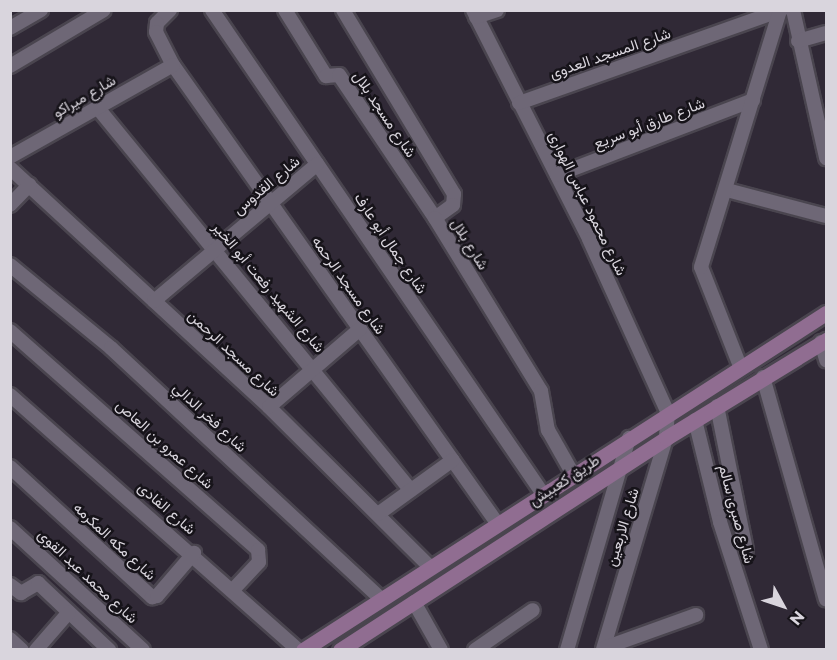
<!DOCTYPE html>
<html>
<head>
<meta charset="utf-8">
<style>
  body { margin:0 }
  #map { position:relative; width:837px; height:660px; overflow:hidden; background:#302936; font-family:Montserrat,Vazirmatn,sans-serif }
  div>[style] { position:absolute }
  .roads { filter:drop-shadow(2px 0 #4a454f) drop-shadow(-2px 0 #4a454f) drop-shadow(0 2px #4a454f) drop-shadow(0 -2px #4a454f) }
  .street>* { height:14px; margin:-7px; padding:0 7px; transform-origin:7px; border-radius:7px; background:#6e6776 }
  .secondary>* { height:15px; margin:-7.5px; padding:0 7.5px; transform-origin:7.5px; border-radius:7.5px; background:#906d91 }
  span { translate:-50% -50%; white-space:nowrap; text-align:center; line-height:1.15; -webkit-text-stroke:5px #161319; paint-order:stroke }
  .street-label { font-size:15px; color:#d9d5dd }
  .frame { position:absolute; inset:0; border:12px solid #d9d5dd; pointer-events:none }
  .north { position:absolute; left:753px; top:576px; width:60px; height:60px; -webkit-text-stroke:4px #161319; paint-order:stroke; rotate:130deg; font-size:16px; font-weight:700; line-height:24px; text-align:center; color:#d9d5dd }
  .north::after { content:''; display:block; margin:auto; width:21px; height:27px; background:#d9d5dd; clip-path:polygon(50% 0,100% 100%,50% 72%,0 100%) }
</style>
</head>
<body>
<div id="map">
  <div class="roads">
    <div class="street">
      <i style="left:170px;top:10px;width:18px;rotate:135deg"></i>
      <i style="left:157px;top:23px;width:9px;rotate:96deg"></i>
      <i style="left:156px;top:32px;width:37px;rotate:63deg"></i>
      <i style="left:173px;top:65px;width:561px;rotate:54.72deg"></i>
      <i style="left:212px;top:10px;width:586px;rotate:55.63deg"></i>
      <i style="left:285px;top:10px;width:78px;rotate:58.2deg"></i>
      <i style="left:326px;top:76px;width:13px;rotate:-4deg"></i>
      <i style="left:339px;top:75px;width:172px;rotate:56.1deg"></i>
      <i style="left:343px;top:10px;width:215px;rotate:58.9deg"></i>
      <i style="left:454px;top:194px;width:11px;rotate:95deg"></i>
      <i style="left:453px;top:205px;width:22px;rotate:144deg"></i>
      <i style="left:435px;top:218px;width:203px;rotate:58.5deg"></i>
      <i style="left:541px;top:391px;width:40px;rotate:80deg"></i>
      <i style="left:548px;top:430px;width:51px;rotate:60.4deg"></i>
      <i style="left:473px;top:10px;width:257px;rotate:63.1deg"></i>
      <i style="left:589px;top:239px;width:191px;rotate:65.6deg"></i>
      <i style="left:668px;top:413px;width:25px;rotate:95deg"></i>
      <i style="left:666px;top:438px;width:221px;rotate:106.6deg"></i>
      <i style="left:793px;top:10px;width:152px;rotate:77.4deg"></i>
      <i style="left:476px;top:17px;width:22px;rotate:-18deg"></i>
      <i style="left:10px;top:28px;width:36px;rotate:-30deg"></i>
      <i style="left:798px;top:41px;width:29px;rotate:-16deg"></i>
      <i style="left:10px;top:66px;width:109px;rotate:-30.8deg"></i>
      <i style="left:519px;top:103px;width:278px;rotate:-19.5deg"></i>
      <i style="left:97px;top:107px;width:495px;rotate:50.7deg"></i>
      <i style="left:10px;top:157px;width:187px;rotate:-29.4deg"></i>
      <i style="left:10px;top:168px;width:352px;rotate:42.7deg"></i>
      <i style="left:269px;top:407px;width:227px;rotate:44.8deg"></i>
      <i style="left:557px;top:175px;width:210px;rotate:-20.9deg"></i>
      <i style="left:727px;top:190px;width:102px;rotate:14.7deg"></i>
      <i style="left:10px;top:205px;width:28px;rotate:-46deg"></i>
      <i style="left:10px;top:265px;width:131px;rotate:39.4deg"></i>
      <i style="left:111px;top:348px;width:369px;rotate:42.9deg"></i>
      <i style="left:154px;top:301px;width:213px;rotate:-40deg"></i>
      <i style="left:10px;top:331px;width:331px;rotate:41.4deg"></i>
      <i style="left:258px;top:550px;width:12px;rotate:85deg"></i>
      <i style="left:259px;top:562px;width:37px;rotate:133deg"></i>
      <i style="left:821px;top:342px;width:19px;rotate:74deg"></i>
      <i style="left:740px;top:366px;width:106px;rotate:-111.5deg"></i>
      <i style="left:701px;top:267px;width:268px;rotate:-72.9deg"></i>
      <i style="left:763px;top:377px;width:231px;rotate:74.2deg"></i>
      <i style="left:10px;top:395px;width:385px;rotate:41.5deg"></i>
      <i style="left:717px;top:406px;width:147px;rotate:78.6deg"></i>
      <i style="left:269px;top:407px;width:120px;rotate:-40.6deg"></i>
      <i style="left:695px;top:420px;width:105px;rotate:76.2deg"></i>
      <i style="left:720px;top:522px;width:134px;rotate:72.2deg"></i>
      <i style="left:10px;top:467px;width:193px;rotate:42.5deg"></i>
      <i style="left:152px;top:597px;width:5px;rotate:-11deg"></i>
      <i style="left:157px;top:596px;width:57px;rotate:-49.3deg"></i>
      <i style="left:378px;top:514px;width:92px;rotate:-35.8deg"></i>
      <i style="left:10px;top:528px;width:180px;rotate:42.5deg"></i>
      <i style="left:10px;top:585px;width:14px;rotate:36deg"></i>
      <i style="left:21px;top:593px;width:20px;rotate:-30deg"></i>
      <i style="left:38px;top:583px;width:98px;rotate:43.3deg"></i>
      <i style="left:414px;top:602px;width:55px;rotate:60.6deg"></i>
      <i style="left:10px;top:639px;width:16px;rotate:43deg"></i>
      <i style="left:604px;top:648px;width:98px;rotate:-19.7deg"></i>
      <i style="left:36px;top:650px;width:50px;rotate:-49deg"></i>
      <i style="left:475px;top:650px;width:70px;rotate:-34.6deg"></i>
      <i style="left:567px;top:650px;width:221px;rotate:-73.7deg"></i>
    </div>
    <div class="secondary">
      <i style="left:303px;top:650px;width:622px;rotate:-32.8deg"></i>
      <i style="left:340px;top:650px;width:389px;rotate:-33deg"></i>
      <i style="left:666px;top:438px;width:188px;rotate:-31.5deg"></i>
    </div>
  </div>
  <div class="street-label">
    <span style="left:610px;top:53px;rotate:-19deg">شارع المسجد العدوى</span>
    <span style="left:84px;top:96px;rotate:-30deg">شارع ميراكو</span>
    <span style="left:385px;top:114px;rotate:56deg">شارع مسجد بلال</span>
    <span style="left:649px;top:123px;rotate:-21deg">شارع طارق أبو سريع</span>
    <span style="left:266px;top:185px;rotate:-40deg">شارع القدوس</span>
    <span style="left:588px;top:203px;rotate:64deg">شارع محمود عباس الهوارى</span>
    <span style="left:391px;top:243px;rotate:56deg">شارع جمال أبو عارف</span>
    <span style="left:470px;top:244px;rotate:58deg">شارع بلال</span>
    <span style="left:349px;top:285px;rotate:55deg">شارع مسجد الرحمه</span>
    <span style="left:269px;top:287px;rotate:50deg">شارع الشهيد رفعت أبو الخير</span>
    <span style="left:234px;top:353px;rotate:43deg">شارع مسجد الرحمن</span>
    <span style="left:210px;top:417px;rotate:43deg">شارع فخر الدالي</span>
    <span style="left:165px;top:444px;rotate:42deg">شارع عمرو بن العاص</span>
    <span style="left:564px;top:480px;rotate:-33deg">طريق كعبيش</span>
    <span style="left:167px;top:508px;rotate:41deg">شارع الفادى</span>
    <span style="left:737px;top:514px;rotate:75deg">شارع صبرى سالم</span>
    <span style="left:622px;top:527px;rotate:-73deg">شارع الاربعين</span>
    <span style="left:115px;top:541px;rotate:43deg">شارع مكه المكرمه</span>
    <span style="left:88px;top:576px;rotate:43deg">شارع محمد عبد القوى</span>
  </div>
  <div class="frame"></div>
  <div class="north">N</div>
</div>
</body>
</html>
